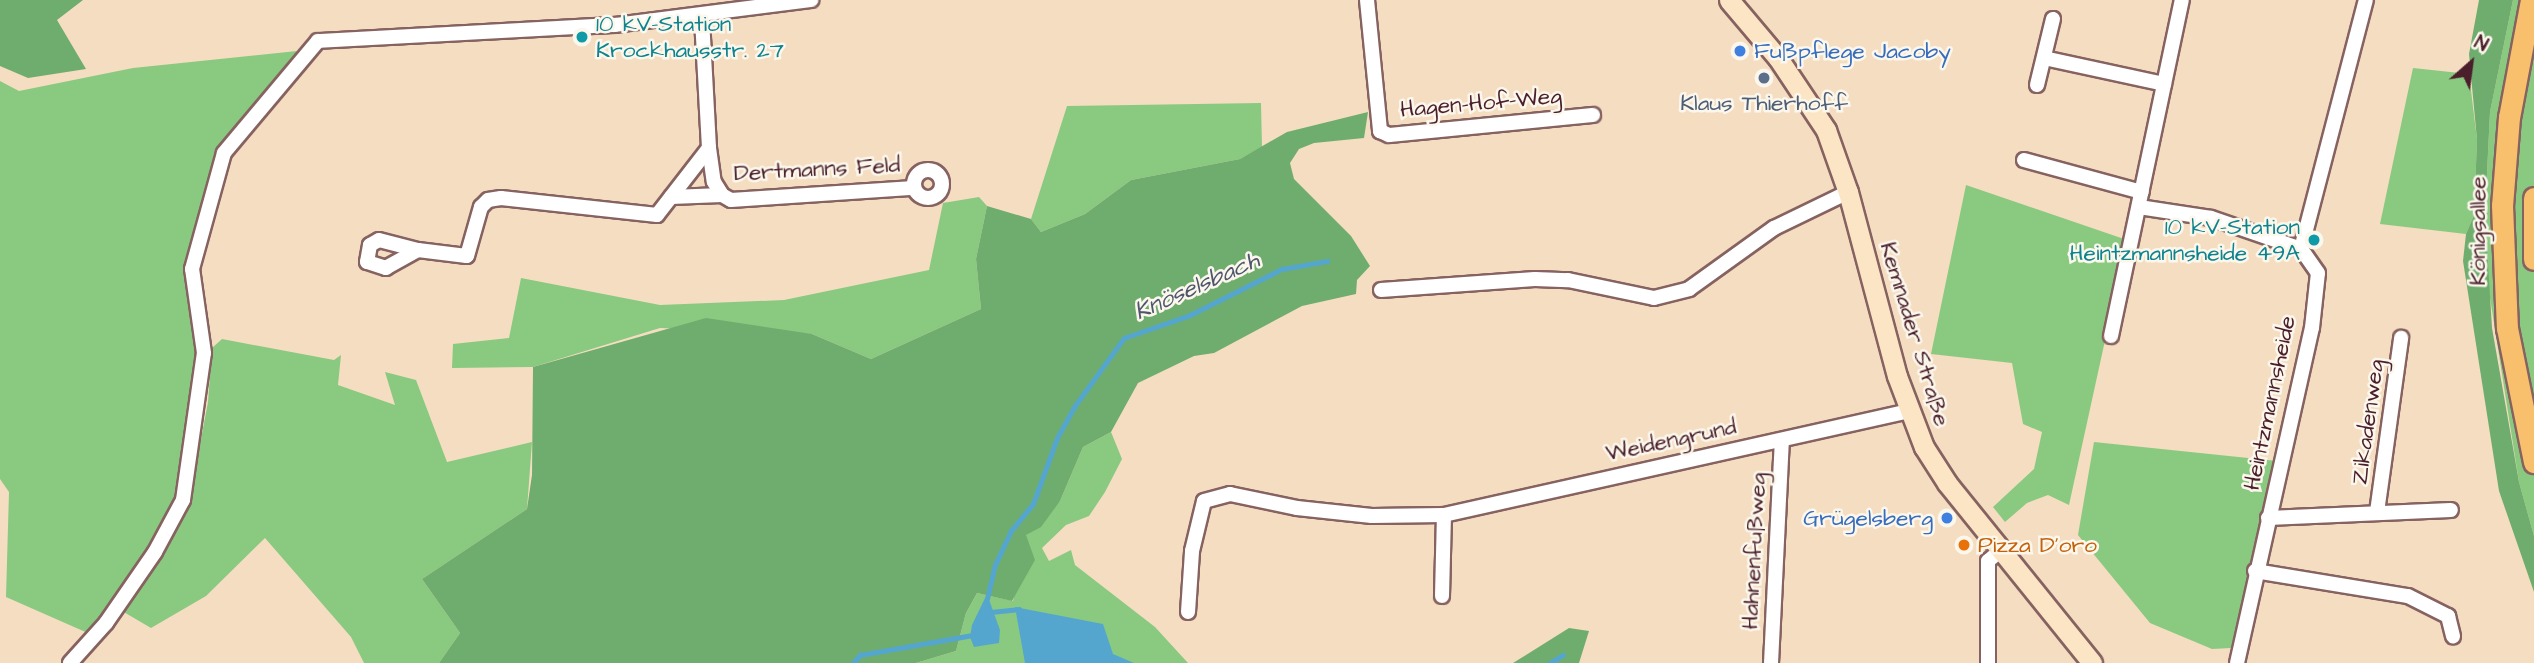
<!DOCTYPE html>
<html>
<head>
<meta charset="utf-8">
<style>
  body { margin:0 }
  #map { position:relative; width:2534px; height:663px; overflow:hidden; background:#f5ddc1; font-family:"Architects Daughter",sans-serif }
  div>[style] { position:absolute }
  .green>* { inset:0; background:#8ac980 }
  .forest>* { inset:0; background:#6fad6e }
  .water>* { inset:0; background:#54a6cf }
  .stream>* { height:4.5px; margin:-2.25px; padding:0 2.25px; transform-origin:2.25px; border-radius:2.25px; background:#54a6cf }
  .roads { filter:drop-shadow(2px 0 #866260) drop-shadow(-2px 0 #866260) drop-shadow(0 2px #866260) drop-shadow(0 -2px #866260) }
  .street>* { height:14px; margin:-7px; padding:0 7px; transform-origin:7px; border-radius:7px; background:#fff }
  .street>.ring { margin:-7px; padding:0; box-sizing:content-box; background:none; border:14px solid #fff; border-radius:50% }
  .secondary>* { height:19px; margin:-9.5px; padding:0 9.5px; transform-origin:9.5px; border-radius:9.5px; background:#fce5c4 }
  .primary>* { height:21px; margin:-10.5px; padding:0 10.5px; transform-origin:10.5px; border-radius:10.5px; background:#f8bf6c }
  .dots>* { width:19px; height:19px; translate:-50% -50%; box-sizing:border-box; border:4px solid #fbf7ec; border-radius:50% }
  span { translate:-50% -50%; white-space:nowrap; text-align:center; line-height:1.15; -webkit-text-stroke:5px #fbf7ec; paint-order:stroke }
  .culture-label { font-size:23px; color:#0d838f }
  .left { translate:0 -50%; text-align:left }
  .right { translate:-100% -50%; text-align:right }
  .shop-label { font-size:23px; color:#366cbe }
  .street-label { font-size:23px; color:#4a1f2b }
  .service-label { font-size:23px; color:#4e5e75 }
  .food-label { font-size:23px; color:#c56008 }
  .water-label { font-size:24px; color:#4e556d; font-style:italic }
  .north { position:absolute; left:2436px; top:28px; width:70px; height:70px; -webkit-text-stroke:5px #fbf7ec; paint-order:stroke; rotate:28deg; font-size:19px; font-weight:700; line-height:28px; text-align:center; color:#4a1f2b }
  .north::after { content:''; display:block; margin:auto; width:24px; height:32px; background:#4a1f2b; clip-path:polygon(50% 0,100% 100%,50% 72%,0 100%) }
</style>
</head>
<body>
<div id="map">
  <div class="green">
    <i style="clip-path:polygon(2513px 0,2534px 0,2534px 536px,2519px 482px,2488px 285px,2485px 214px,2490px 112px)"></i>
    <i style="clip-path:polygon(297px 51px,285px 75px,221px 146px,190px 246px,186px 291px,196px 334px,194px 396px,174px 504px,139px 566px,90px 634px,6px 597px,9px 492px,0 479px,0 81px,19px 91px,133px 68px)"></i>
    <i style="clip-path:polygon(2413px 68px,2469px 74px,2477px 140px,2474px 215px,2466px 234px,2380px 224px)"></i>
    <i style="clip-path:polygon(1261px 103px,1262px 147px,1240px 159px,1131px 180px,1085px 214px,1041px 232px,1031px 219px,1067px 106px)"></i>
    <i style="clip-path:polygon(1966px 185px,2127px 240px,2069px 505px,2048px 495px,2027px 503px,2005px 522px,1993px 507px,2034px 469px,2042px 432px,2023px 424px,2012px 363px,1931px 354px)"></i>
    <i style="clip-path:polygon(979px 197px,987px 206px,976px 259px,981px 309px,871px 359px,812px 334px,660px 328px,533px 367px,452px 368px,453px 344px,509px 338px,521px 278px,660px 305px,784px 300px,929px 270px,943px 203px)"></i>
    <i style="clip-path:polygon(222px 339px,334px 360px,341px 355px,338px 385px,395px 405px,385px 372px,416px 380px,447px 462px,532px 442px,527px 509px,422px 579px,460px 633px,439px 663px,364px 663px,351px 637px,265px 538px,206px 596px,151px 628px,122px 611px,148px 577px,189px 502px,208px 402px,212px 348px)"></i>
    <i style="clip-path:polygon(1111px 432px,1122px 459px,1105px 492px,1089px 516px,1066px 525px,1042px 548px,1049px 561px,1071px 550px,1075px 565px,1155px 627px,1188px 663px,916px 663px,956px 651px,966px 613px,977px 593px,1013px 601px,1026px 535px,1060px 501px,1083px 447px)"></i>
    <i style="clip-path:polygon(2094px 442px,2277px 461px,2231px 648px,2212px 649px,2150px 623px,2078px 535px)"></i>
  </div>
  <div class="forest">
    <i style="clip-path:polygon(0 0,83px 0,57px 20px,86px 69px,28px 78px,0 66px)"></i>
    <i style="clip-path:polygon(2479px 0,2513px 0,2490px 112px,2485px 214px,2492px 328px,2519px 482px,2534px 536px,2534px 592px,2499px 491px,2463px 261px,2466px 234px,2474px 215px,2477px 140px,2469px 54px)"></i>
    <i style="clip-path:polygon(1368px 112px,1364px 138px,1314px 143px,1299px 149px,1290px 163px,1294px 179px,1351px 236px,1370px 266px,1357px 280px,1356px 294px,1302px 306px,1214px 353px,1194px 356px,1138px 383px,1111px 432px,1083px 447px,1060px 501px,1041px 527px,1026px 535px,1035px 560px,1012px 601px,977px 593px,966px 613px,956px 651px,916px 663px,439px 663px,460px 633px,422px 579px,527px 509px,532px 475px,533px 367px,706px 318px,812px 334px,871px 359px,981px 309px,976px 259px,987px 206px,1031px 219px,1041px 232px,1085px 214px,1131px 180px,1240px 159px,1287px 132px)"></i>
    <i style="clip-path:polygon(1569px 628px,1589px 631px,1579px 663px,1513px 663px)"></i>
  </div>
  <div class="water">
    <i style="clip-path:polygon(987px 594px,1000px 630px,999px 643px,974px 647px,970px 637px,972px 625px)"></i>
    <i style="clip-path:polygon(1015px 607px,1103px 624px,1113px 654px,1134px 663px,1025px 663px)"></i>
  </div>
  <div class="stream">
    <i style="left:987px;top:599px;width:35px;rotate:-77deg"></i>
    <i style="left:995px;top:565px;width:38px;rotate:-65deg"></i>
    <i style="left:1011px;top:531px;width:35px;rotate:-51deg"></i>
    <i style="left:1033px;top:504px;width:70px;rotate:-70deg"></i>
    <i style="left:1057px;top:438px;width:35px;rotate:-61deg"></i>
    <i style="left:1074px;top:407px;width:85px;rotate:-54.1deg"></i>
    <i style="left:1124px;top:338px;width:70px;rotate:-19.2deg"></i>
    <i style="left:1190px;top:315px;width:103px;rotate:-26.6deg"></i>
    <i style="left:1282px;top:269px;width:46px;rotate:-10.1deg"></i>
    <i style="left:991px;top:612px;width:28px;rotate:-6deg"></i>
    <i style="left:853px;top:663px;width:11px;rotate:-49deg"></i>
    <i style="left:860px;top:655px;width:114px;rotate:-10.1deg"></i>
    <i style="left:1550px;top:663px;width:15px;rotate:-32deg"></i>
  </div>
  <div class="roads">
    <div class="street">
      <i style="left:1367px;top:0;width:132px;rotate:84.3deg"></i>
      <i style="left:1380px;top:131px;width:10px;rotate:24deg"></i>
      <i style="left:1389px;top:135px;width:205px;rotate:-5.6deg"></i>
      <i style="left:2044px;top:58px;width:123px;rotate:12.2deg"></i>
      <i style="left:2037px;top:85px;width:68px;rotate:-76.4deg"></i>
      <i style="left:709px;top:148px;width:34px;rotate:82deg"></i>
      <i style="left:714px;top:182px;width:15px;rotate:58deg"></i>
      <i style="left:2024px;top:160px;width:122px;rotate:15.2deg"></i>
      <i class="ring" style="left:914px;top:170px;width:14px;height:14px"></i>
      <i style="left:671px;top:197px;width:51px;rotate:-2.2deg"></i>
      <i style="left:722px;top:195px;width:10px;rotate:29deg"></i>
      <i style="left:731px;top:200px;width:183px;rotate:-3.8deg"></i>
      <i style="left:2139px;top:207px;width:73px;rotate:8.7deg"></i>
      <i style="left:2211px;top:218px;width:95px;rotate:19deg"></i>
      <i style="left:418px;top:250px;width:37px;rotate:151deg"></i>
      <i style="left:386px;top:268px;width:20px;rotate:-162deg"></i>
      <i style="left:367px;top:262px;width:17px;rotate:-80deg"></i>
      <i style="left:370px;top:245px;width:10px;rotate:-29deg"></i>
      <i style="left:379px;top:240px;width:40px;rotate:14.4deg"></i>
      <i style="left:418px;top:250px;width:49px;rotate:7deg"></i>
      <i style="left:467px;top:256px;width:51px;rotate:-74.1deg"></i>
      <i style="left:481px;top:207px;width:10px;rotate:-45deg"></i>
      <i style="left:488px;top:200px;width:13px;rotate:-9deg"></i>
      <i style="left:501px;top:198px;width:157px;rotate:6.2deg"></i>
      <i style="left:657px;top:215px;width:85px;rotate:-52.2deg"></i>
      <i style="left:709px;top:148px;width:131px;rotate:-93.1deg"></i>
      <i style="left:1381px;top:290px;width:154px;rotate:-4.1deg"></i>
      <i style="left:1535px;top:279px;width:33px;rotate:2deg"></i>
      <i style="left:1568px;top:280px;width:88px;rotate:11.8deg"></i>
      <i style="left:1654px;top:298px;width:36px;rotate:-14deg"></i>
      <i style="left:1689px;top:289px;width:105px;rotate:-35.7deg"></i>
      <i style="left:1774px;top:228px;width:82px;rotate:-25.9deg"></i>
      <i style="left:2111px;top:336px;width:343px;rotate:-78.1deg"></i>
      <i style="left:2377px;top:512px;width:176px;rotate:-82.1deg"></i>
      <i style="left:2268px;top:518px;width:183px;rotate:-2.5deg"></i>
      <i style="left:2255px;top:571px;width:155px;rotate:9.3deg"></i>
      <i style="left:2408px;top:596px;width:45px;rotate:26.6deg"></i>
      <i style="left:2448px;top:616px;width:21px;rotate:76deg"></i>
      <i style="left:1442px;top:596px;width:81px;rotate:-88.6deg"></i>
      <i style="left:1188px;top:612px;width:61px;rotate:-86.2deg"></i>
      <i style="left:1192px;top:551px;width:51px;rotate:-76.5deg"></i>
      <i style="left:1204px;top:501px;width:27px;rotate:-15deg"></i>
      <i style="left:1230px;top:494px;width:68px;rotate:11.8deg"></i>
      <i style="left:1297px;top:508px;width:75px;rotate:6.1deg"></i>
      <i style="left:1372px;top:516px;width:72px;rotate:-0.8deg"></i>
      <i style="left:1444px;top:515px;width:476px;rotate:-12.6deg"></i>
      <i style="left:70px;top:663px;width:54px;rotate:-48deg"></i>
      <i style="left:106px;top:623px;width:86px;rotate:-55.4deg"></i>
      <i style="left:155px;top:552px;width:59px;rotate:-61.7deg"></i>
      <i style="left:183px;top:500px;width:148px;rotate:-81.9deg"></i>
      <i style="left:204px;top:353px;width:85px;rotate:-98.1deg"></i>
      <i style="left:192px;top:269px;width:120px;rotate:-74.6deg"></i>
      <i style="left:224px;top:153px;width:146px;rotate:-50deg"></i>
      <i style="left:318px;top:41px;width:297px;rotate:-3.1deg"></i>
      <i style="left:615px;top:25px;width:198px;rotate:-7.3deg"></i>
      <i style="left:1771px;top:663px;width:222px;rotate:-87.2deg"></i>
      <i style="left:1988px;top:663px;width:102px;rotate:-90deg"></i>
      <i style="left:1988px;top:561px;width:17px;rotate:-40deg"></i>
      <i style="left:2237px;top:663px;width:343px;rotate:-77.4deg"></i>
      <i style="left:2312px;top:328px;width:55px;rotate:-83.8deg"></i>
      <i style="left:2318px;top:273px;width:29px;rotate:-125deg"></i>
      <i style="left:2301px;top:249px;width:257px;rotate:-75.4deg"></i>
    </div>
    <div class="secondary">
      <i style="left:1729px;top:0;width:76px;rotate:49.8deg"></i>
      <i style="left:1778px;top:58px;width:87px;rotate:56.3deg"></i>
      <i style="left:1826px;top:130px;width:66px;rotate:70.5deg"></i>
      <i style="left:1848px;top:192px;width:190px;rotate:75.1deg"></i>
      <i style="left:1897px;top:376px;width:76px;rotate:69.2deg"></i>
      <i style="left:1924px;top:447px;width:43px;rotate:57.4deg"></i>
      <i style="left:1947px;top:483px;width:231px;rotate:51.1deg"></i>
    </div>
    <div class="primary">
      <i style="left:2531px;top:0;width:119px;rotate:100.6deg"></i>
      <i style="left:2509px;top:117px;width:88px;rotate:94.5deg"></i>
      <i style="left:2502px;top:205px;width:123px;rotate:87.7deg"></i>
      <i style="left:2507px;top:328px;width:137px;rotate:78.6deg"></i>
      <i style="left:2534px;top:198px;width:61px;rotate:90deg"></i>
    </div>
  </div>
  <div class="dots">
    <i style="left:582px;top:37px;background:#0f9aa8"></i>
    <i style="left:1740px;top:51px;background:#3f7fe0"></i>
    <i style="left:1764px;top:78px;background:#5c6f8a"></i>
    <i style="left:2314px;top:240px;background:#0f9aa8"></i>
    <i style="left:1947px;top:518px;background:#3f7fe0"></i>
    <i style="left:1964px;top:545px;background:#e8710a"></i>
  </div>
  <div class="culture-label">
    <span class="left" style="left:596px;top:37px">10 kV-Station<br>Krockhausstr. 27</span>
    <span class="right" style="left:2300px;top:240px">10 kV-Station<br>Heintzmannsheide 49A</span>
  </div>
  <div class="shop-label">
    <span class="left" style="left:1754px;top:51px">Fußpflege Jacoby</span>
    <span class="right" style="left:1933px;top:518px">Grügelsberg</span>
  </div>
  <div class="street-label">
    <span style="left:1481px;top:103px;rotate:-5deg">Hagen-Hof-Weg</span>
    <span style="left:817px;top:169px;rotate:-3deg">Dertmanns Feld</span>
    <span style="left:2478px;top:231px;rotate:-90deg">Königsallee</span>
    <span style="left:1915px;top:334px;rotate:73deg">Kemnader Straße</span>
    <span style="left:2270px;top:403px;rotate:-78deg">Heintzmannsheide</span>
    <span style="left:2368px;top:422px;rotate:-82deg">Zikadenweg</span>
    <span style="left:1671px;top:440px;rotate:-12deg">Weidengrund</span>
    <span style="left:1754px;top:551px;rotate:-87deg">Hahnenfußweg</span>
  </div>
  <div class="service-label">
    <span style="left:1764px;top:103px">Klaus Thierhoff</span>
  </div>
  <div class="food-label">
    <span class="left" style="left:1978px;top:545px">Pizza D'oro</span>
  </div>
  <div class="water-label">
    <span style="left:1197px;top:287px;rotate:-24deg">Knöselsbach</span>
  </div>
  <div class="north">N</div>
</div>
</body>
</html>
